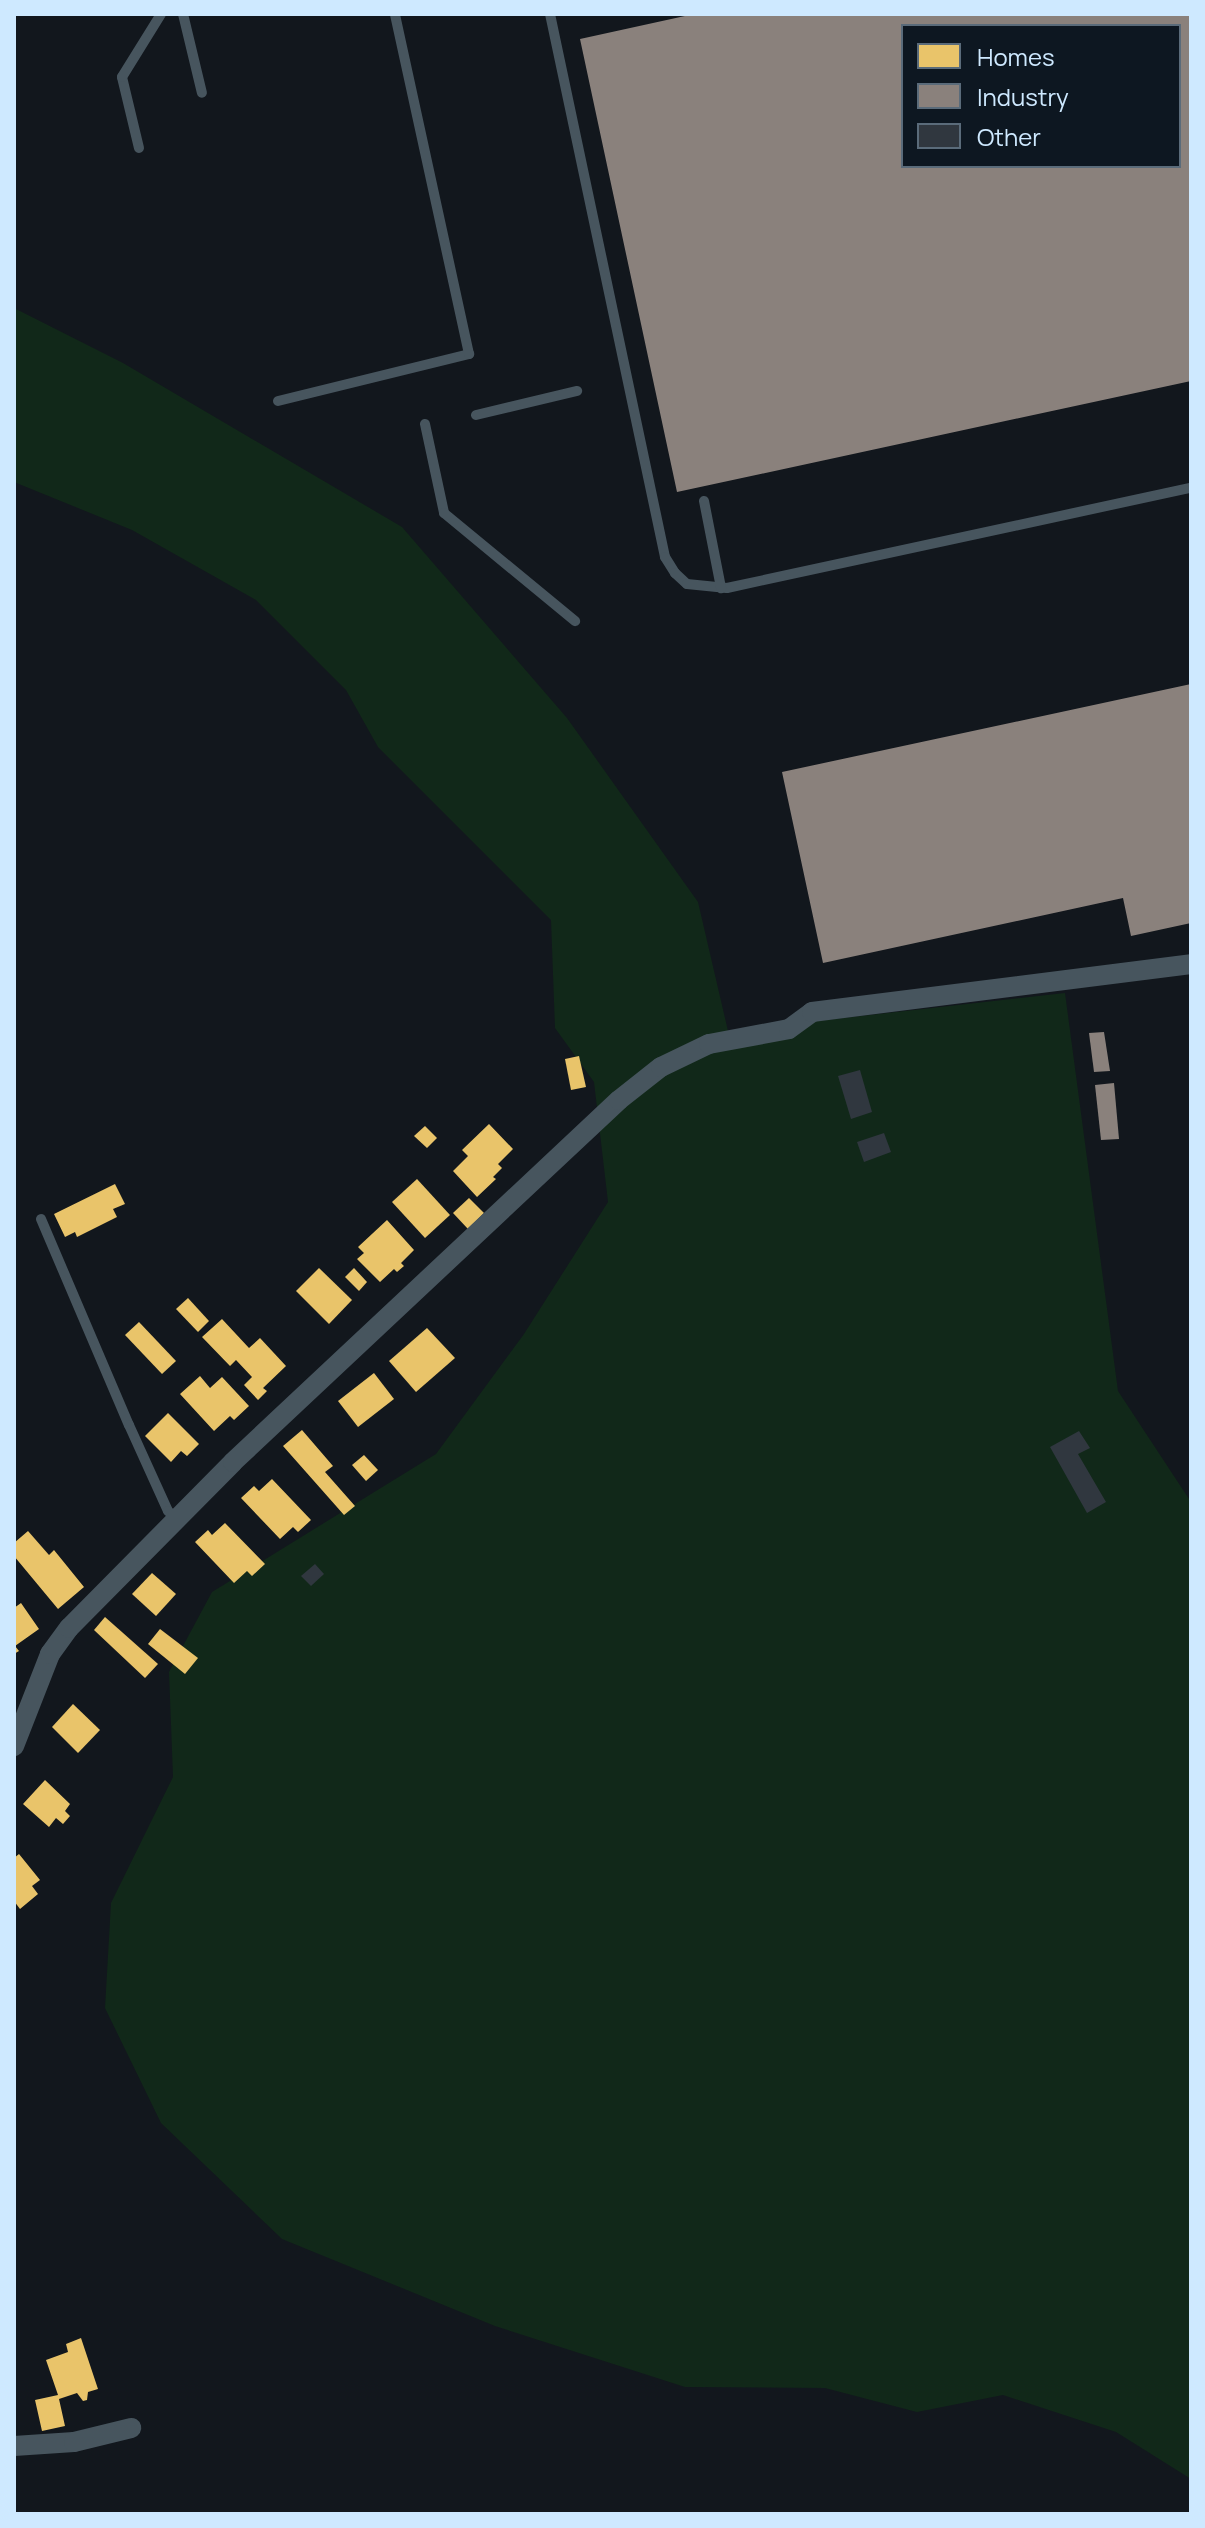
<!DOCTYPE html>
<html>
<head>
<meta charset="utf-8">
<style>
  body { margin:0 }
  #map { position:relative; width:1205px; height:2528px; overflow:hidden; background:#12171d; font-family:Manrope,sans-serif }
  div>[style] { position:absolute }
  .green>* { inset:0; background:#112819 }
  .homes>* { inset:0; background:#e9c46a }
  .industry>* { inset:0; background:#8a817c }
  .building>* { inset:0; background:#30373f }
  .service>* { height:10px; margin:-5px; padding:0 5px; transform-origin:5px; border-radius:5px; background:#47555e }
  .minor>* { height:20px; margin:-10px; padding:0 10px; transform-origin:10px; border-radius:10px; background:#47555e }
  span { translate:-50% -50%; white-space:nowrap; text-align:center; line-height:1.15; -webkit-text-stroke:8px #0d1721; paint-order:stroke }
  .frame { position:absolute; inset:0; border:16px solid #cee9ff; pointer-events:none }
  .legend { position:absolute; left:901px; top:24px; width:280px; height:144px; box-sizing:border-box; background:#0d1721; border:2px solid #5a6b7a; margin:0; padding:10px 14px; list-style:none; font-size:24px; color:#cee9ff }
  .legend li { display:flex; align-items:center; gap:16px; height:40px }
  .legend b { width:40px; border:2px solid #5a6b7a }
</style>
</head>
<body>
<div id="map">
  <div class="green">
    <i style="clip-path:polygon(14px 308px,123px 363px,402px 527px,567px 718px,698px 902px,728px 1031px,1065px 993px,1118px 1391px,1191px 1502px,1191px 2479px,1116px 2432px,1003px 2395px,917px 2412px,825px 2388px,685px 2387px,495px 2326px,282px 2239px,161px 2123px,105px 2008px,111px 1903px,173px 1777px,169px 1672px,212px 1592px,436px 1454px,524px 1334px,608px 1202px,594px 1082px,555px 1028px,551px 920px,378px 747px,346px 690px,256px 600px,132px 530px,14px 482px)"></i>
  </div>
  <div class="homes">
    <i style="clip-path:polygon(579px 1056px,586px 1087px,571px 1090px,565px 1059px)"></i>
    <i style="clip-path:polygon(489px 1124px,513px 1149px,498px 1164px,502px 1168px,493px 1177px,496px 1179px,477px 1197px,453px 1171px,468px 1156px,462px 1150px)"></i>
    <i style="clip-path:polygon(425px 1126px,437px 1138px,427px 1148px,414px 1136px)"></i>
    <i style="clip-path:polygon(417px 1179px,450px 1215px,425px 1238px,392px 1202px)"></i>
    <i style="clip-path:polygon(115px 1184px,125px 1204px,113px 1209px,117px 1217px,77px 1237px,75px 1232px,65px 1237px,54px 1214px)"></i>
    <i style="clip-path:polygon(469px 1198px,484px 1213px,468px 1229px,453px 1213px)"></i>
    <i style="clip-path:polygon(387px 1220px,414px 1250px,401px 1263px,404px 1266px,397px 1272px,394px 1269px,380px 1282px,357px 1259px,364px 1253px,358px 1247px)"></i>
    <i style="clip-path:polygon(319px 1268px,352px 1300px,329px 1324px,296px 1291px)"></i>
    <i style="clip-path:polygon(354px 1268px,367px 1282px,359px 1291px,345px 1277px)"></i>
    <i style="clip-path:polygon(188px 1298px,209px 1321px,198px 1332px,176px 1309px)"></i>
    <i style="clip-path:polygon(222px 1319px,249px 1348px,260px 1338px,286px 1366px,263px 1388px,267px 1391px,258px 1400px,244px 1385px,252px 1377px,236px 1360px,230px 1366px,202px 1337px)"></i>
    <i style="clip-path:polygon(139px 1322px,176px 1361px,162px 1374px,125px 1335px)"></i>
    <i style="clip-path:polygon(427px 1328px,455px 1358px,416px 1392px,389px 1361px)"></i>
    <i style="clip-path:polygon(374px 1373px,394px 1399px,358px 1427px,338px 1401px)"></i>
    <i style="clip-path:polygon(200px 1376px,210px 1388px,222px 1377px,249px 1406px,234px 1420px,230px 1416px,214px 1431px,180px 1394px)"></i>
    <i style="clip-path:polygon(168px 1413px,199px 1444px,187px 1456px,181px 1451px,171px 1462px,145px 1436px)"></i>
    <i style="clip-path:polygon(302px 1430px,333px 1466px,325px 1472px,355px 1506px,344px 1515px,283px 1446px)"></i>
    <i style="clip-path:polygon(364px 1455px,378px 1470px,366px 1481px,352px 1465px)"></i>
    <i style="clip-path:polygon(272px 1479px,311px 1520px,298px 1532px,293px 1527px,280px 1539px,241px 1498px,254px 1486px,259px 1491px)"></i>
    <i style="clip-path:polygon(225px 1523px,265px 1564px,252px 1576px,247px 1571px,234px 1583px,195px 1542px,208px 1530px,212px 1535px)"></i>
    <i style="clip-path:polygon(28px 1531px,49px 1555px,54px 1550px,84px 1587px,58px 1609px,14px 1556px,14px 1543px)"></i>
    <i style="clip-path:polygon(152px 1573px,176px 1594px,156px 1616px,132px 1594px)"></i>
    <i style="clip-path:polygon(21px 1603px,39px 1629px,15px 1646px,19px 1651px,14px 1654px,14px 1608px)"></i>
    <i style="clip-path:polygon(105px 1617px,158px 1664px,145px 1678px,94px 1630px)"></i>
    <i style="clip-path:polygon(160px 1629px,198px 1658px,185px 1674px,148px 1644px)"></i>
    <i style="clip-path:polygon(73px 1704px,100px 1730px,78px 1753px,52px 1727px)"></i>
    <i style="clip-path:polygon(45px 1780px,70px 1804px,65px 1811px,70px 1816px,63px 1824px,56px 1818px,49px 1827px,23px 1804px)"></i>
    <i style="clip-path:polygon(19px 1854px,40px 1880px,32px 1886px,38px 1894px,20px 1909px,14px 1901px,14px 1858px)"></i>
    <i style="clip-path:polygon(81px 2338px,98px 2389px,88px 2392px,87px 2400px,83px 2401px,77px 2393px,59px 2399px,65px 2426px,42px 2431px,35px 2400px,58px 2395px,46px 2360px,68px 2352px,66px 2344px)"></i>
  </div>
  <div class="industry">
    <i style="clip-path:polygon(evenodd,694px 14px,1191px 14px,1191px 381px,677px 492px,580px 39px,694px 14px,903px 26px,1179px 26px,1179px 166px,903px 166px,903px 26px)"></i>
    <i style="clip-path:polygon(1191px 684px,1191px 923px,1131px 936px,1123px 898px,823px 963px,782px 772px)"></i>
    <i style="clip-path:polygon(1104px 1032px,1110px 1071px,1094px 1072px,1089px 1033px)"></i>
    <i style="clip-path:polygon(1114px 1083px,1119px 1139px,1101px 1140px,1095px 1085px)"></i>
  </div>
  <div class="building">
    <i style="clip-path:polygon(860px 1070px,872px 1112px,851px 1119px,838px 1076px)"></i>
    <i style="clip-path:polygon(884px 1133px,891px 1152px,864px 1162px,857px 1142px)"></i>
    <i style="clip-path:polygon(1079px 1431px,1090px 1448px,1078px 1454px,1106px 1502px,1087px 1513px,1050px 1447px)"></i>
    <i style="clip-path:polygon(315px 1564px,324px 1574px,311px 1586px,301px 1576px)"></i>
  </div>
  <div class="service">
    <i style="left:183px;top:14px;width:81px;rotate:76.5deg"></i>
    <i style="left:550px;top:14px;width:555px;rotate:78.04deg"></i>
    <i style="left:665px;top:557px;width:19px;rotate:58deg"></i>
    <i style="left:675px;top:573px;width:16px;rotate:43deg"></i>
    <i style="left:687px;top:584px;width:40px;rotate:5.7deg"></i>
    <i style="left:727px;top:588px;width:475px;rotate:-12.2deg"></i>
    <i style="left:139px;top:148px;width:73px;rotate:-103.5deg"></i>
    <i style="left:122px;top:77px;width:74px;rotate:-58.2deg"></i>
    <i style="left:278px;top:401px;width:197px;rotate:-13.8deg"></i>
    <i style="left:469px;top:354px;width:348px;rotate:-102.3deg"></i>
    <i style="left:476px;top:415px;width:104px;rotate:-13.4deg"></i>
    <i style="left:425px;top:424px;width:91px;rotate:77.9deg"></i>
    <i style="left:444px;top:513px;width:170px;rotate:39.5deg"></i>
    <i style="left:704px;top:501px;width:89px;rotate:78.9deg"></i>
    <i style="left:41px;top:1219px;width:224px;rotate:66.9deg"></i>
    <i style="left:129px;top:1425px;width:94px;rotate:65.6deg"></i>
    <i style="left:168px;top:1511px;width:11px;rotate:45deg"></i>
  </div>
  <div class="minor">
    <i style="left:14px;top:1746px;width:99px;rotate:-68.6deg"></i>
    <i style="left:50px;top:1654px;width:32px;rotate:-54deg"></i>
    <i style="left:69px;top:1628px;width:233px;rotate:-45.3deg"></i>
    <i style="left:233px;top:1462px;width:529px;rotate:-43.16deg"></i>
    <i style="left:619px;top:1100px;width:53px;rotate:-38.2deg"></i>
    <i style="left:661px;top:1067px;width:53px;rotate:-25.6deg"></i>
    <i style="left:709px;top:1044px;width:81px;rotate:-10.6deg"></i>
    <i style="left:789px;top:1029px;width:29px;rotate:-36deg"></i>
    <i style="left:812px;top:1012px;width:382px;rotate:-7.2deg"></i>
    <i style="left:14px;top:2446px;width:60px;rotate:-3.8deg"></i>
    <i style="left:74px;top:2442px;width:59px;rotate:-13.8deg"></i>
  </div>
  <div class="frame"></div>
  <ul class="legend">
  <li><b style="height:22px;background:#e9c46a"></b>Homes</li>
  <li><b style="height:22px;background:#8a817c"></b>Industry</li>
  <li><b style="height:22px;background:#30373f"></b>Other</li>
  </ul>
</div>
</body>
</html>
